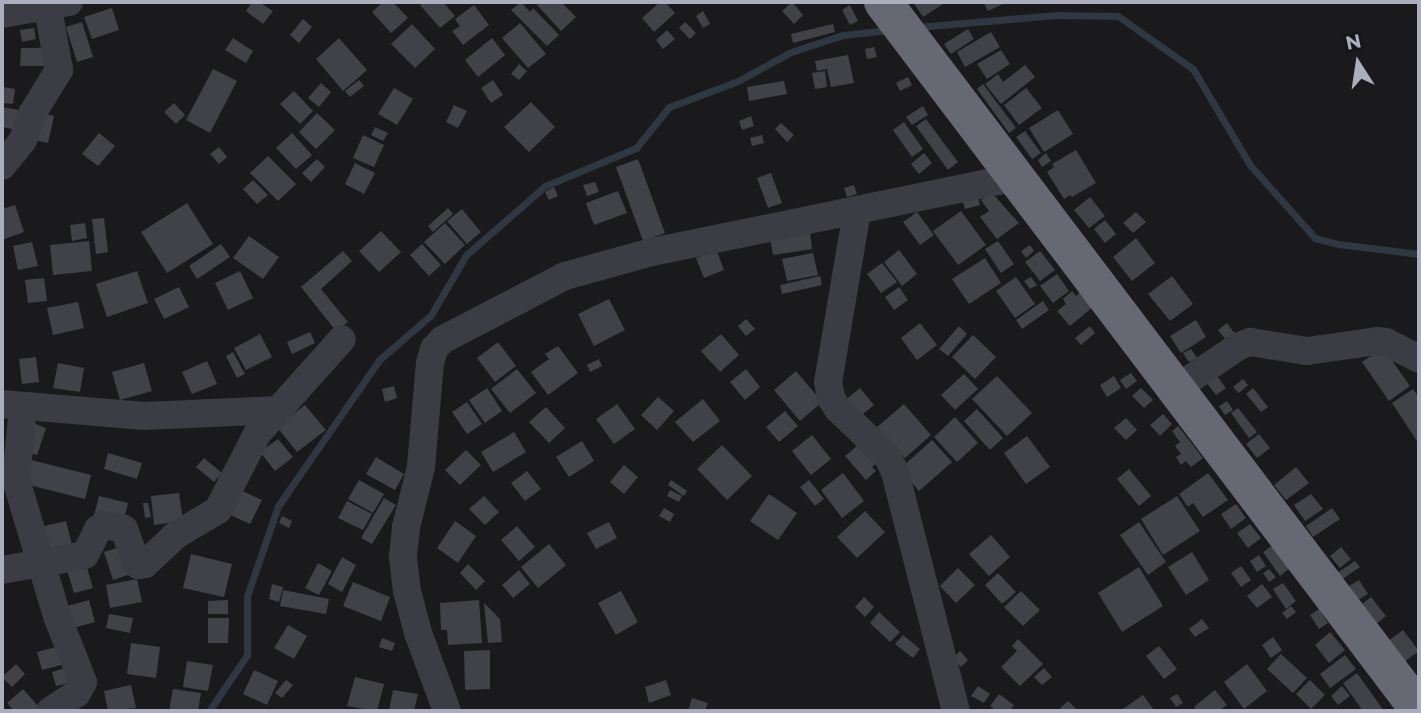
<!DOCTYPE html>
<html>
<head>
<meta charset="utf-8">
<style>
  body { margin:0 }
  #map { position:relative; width:1421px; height:713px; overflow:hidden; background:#1a1a1d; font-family:Montserrat,sans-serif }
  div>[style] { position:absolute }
  .stream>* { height:7px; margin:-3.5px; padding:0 3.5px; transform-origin:3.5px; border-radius:3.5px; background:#2e3742 }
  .building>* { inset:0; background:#414247 }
  .minor>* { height:28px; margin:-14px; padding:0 14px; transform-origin:14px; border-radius:14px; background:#3c3d44 }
  .highway>* { height:38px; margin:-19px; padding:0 19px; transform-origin:19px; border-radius:19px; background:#666873 }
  span { translate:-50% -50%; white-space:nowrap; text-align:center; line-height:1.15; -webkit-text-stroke:7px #151518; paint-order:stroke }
  .frame { position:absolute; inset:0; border:4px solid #abaebd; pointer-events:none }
  .north { position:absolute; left:1323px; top:28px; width:70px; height:70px; -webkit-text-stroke:5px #151518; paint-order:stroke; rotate:348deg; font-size:19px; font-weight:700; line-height:28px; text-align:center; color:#abaebd }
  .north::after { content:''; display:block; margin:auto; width:24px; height:32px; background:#abaebd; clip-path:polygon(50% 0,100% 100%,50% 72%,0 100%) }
</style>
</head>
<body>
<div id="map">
  <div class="stream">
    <i style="left:917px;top:27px;width:142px;rotate:-4.9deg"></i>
    <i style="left:1058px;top:15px;width:60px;rotate:1deg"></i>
    <i style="left:1118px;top:16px;width:92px;rotate:35.2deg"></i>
    <i style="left:1193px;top:69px;width:112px;rotate:59.3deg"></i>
    <i style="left:1250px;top:165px;width:98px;rotate:48.3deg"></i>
    <i style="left:1315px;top:238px;width:24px;rotate:15deg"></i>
    <i style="left:1338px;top:244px;width:82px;rotate:7deg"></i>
    <i style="left:209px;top:711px;width:68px;rotate:-55.8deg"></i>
    <i style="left:247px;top:655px;width:59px;rotate:-90deg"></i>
    <i style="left:247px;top:596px;width:95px;rotate:-71deg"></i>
    <i style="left:278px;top:506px;width:178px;rotate:-55.3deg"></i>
    <i style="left:379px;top:360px;width:69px;rotate:-40.9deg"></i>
    <i style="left:431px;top:315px;width:69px;rotate:-59.7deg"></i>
    <i style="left:466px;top:255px;width:105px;rotate:-41.1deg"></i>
    <i style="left:545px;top:186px;width:99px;rotate:-22.7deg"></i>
    <i style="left:636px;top:148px;width:53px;rotate:-51.2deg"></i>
    <i style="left:669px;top:107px;width:74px;rotate:-20.6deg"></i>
    <i style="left:738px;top:81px;width:60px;rotate:-28.7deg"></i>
    <i style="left:791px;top:52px;width:55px;rotate:-18.1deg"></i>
    <i style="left:843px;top:35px;width:45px;rotate:-6.3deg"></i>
  </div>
  <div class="building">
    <i style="clip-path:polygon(252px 2px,259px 2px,273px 11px,263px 24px,246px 11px)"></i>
    <i style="clip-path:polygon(383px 2px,393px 2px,408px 18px,391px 33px,372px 12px)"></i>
    <i style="clip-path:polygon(424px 2px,443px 2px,455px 16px,440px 28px,420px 5px)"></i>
    <i style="clip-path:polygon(521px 2px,530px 12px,533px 8px,559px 35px,547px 46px,511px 10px)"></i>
    <i style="clip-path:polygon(540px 2px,561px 2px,576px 17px,561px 31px,537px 5px)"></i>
    <i style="clip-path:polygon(660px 2px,665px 2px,675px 13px,654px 32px,642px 18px)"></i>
    <i style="clip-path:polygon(792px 2px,803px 15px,794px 24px,782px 11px)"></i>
    <i style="clip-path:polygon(913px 2px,946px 2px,923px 17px)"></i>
    <i style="clip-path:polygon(983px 2px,1007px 2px,988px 11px)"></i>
    <i style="clip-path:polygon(474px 5px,489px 25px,463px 45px,452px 31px,460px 26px,455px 19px)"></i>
    <i style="clip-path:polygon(850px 5px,858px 21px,850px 25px,842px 10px)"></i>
    <i style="clip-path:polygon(112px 8px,119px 30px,92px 39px,84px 17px)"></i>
    <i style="clip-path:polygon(703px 11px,710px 24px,703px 28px,696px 16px)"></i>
    <i style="clip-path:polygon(303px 19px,312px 27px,299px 43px,290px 35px)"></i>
    <i style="clip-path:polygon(82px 22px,93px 57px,77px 62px,66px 27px)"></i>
    <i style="clip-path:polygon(685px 22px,696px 33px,690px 39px,679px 28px)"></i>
    <i style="clip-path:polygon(520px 23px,546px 54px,528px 68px,502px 38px)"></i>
    <i style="clip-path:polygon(412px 24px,435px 49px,415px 68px,391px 44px)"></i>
    <i style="clip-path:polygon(833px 24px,835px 32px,793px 43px,791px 34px)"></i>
    <i style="clip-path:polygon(34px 28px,36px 39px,22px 42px,20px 30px)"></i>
    <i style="clip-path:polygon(968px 29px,974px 39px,951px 54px,944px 44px)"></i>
    <i style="clip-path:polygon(667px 30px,675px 39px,663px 49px,656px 40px)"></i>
    <i style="clip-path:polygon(991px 32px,1000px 47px,965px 67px,957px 52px)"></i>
    <i style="clip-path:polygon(233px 38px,253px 51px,246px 63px,225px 50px)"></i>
    <i style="clip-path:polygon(339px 38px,367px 70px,343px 91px,316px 59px)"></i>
    <i style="clip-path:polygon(492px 38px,505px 55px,478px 77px,465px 60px)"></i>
    <i style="clip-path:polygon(874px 47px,877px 57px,867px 59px,865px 49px)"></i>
    <i style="clip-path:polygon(21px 48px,51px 48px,51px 66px,20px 66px)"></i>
    <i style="clip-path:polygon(1001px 50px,1010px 64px,987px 79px,977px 64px)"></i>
    <i style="clip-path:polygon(848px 55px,854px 83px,831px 87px,827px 69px,817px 71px,815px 61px)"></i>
    <i style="clip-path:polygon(519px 64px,527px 71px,519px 80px,511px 74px)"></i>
    <i style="clip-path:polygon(1025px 65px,1035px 77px,1001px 104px,985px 84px,998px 74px,1003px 82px)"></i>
    <i style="clip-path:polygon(213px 69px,237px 81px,210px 133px,186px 120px)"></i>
    <i style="clip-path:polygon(825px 71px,827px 87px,815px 89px,812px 73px)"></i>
    <i style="clip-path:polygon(908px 77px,912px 85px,900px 91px,896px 83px)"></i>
    <i style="clip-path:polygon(359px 80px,364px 86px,350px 97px,345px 91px)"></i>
    <i style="clip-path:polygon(493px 80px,503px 95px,491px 103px,481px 88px)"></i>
    <i style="clip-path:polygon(784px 81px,787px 94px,749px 101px,747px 87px)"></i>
    <i style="clip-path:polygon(321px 83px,331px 92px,319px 107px,308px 98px)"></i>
    <i style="clip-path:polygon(983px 84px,1016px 128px,1009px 133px,977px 89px)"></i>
    <i style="clip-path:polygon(2px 87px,15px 89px,13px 104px,2px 103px)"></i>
    <i style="clip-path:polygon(394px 88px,413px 99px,397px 125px,378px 114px)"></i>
    <i style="clip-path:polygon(1026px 88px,1042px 108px,1019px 125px,1004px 105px)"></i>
    <i style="clip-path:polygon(294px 91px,313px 111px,300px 124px,280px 104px)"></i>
    <i style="clip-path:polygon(531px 102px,555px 127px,529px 152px,504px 127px)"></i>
    <i style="clip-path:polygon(174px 103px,185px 115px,176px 124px,164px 112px)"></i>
    <i style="clip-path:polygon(454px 105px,467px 111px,458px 128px,446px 122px)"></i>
    <i style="clip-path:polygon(923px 106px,928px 115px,912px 125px,906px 117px)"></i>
    <i style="clip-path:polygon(2px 107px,25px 111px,21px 131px,2px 127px)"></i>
    <i style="clip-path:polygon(1058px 110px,1073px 134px,1044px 152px,1029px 128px)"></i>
    <i style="clip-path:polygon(36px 112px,54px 116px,48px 143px,30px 139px)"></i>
    <i style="clip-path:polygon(317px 113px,335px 130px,316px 149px,299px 132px)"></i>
    <i style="clip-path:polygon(751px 116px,754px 126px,742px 130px,739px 121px)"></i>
    <i style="clip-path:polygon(926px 119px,958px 162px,948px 170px,916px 126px)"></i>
    <i style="clip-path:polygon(904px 122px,923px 149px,912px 157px,893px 130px)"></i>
    <i style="clip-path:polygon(781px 123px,794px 135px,787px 142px,775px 129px)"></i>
    <i style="clip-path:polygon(375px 127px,388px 133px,383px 141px,371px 135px)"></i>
    <i style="clip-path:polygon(1025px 131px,1041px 153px,1032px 159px,1016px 137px)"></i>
    <i style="clip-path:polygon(99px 133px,115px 146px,98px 166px,82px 154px)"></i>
    <i style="clip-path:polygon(292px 133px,312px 155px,296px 169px,276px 148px)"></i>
    <i style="clip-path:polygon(363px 135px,384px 145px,374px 167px,353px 158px)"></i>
    <i style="clip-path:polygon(762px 135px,764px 143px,752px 146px,750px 138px)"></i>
    <i style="clip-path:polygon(219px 147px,227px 157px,219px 164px,210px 154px)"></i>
    <i style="clip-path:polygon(1076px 150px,1096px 183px,1072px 197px,1070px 195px,1064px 199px,1047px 172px,1054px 167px,1052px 164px)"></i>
    <i style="clip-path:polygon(924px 153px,932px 163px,919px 174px,911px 164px)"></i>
    <i style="clip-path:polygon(1046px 153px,1051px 161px,1042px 167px,1038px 160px)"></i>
    <i style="clip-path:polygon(268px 156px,296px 184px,278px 201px,250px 173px)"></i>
    <i style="clip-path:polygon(317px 159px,325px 167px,311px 182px,302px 173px)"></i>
    <i style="clip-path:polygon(638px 159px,665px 233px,643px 241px,616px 167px)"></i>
    <i style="clip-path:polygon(355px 163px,375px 173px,364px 194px,345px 184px)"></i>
    <i style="clip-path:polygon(771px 173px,782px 203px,768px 208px,757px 178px)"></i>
    <i style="clip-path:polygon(253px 180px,268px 195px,257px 204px,243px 189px)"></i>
    <i style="clip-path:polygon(595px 182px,599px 192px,587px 196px,583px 185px)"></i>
    <i style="clip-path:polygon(854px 185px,857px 194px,847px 197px,844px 188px)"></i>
    <i style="clip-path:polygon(554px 187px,558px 196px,549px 200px,545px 192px)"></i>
    <i style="clip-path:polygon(618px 191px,627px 213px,594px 225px,586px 203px)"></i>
    <i style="clip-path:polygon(992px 193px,1019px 223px,997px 239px,980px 217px,989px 211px,981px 200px)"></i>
    <i style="clip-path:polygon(1090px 197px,1105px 216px,1089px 228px,1074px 210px)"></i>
    <i style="clip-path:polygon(978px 198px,980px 205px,965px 209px,963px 202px)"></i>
    <i style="clip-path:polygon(187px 203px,213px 244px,167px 273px,141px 232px)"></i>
    <i style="clip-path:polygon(15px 205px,24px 232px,2px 240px,2px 209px)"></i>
    <i style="clip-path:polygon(448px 208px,453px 214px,433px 232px,428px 226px)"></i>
    <i style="clip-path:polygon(462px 209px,481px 232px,467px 244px,447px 221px)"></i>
    <i style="clip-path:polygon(961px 211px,986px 245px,958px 265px,933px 231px)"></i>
    <i style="clip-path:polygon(917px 212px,934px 235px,920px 245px,903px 222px)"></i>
    <i style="clip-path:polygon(1136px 212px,1146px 222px,1133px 233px,1123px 223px)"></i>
    <i style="clip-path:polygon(104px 218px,108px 252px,96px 254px,92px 219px)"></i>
    <i style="clip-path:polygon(1105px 220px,1116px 234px,1105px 243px,1094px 229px)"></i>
    <i style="clip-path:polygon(85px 223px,87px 238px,72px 241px,70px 225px)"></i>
    <i style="clip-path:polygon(445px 223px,465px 245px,445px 264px,424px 242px)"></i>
    <i style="clip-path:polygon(381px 231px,401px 252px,379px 272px,359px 251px)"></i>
    <i style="clip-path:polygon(810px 232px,812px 249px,773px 255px,770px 239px)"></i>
    <i style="clip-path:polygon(249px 236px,279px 257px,263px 279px,233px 258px)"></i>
    <i style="clip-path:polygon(1136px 238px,1155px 263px,1132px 281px,1113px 257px)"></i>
    <i style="clip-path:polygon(89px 241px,92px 271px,53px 275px,50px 245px)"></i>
    <i style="clip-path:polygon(998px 241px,1014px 264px,1001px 273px,985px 249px)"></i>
    <i style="clip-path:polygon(32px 242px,38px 266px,18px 270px,13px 246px)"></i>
    <i style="clip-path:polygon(221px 244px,230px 257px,197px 279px,189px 266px)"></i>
    <i style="clip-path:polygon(422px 244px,441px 265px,429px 276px,410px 255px)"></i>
    <i style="clip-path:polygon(1030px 245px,1034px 251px,1026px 258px,1021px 251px)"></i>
    <i style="clip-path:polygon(899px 250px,917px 274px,902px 286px,884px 262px)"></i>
    <i style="clip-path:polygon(343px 251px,352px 261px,321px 289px,348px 322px,336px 331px,301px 287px)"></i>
    <i style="clip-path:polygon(717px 251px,724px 270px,704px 278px,696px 258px)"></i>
    <i style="clip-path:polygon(1040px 251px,1055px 270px,1040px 281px,1025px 262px)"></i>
    <i style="clip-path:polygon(813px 253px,818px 275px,787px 281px,782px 259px)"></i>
    <i style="clip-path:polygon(985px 258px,1001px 283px,969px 304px,952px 279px)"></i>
    <i style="clip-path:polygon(882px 263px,897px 282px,881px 293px,867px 274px)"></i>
    <i style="clip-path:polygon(137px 271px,148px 303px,107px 317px,96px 284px)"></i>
    <i style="clip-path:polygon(240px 271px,253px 298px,228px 310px,215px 283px)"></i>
    <i style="clip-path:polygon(1057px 274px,1069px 291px,1053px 303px,1040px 286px)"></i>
    <i style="clip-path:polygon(820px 276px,822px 285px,782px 294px,780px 285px)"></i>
    <i style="clip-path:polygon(1172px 276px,1193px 304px,1170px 321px,1148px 294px)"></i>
    <i style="clip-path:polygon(1016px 277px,1035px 304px,1015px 318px,996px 291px)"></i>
    <i style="clip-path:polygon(1031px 277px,1037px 285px,1030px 289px,1024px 281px)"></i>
    <i style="clip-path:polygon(44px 278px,47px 301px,28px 303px,25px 280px)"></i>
    <i style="clip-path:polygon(179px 287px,189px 307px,164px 319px,154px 299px)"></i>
    <i style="clip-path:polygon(899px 287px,908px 300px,894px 310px,885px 297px)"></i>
    <i style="clip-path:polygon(1072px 291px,1076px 296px,1081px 291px,1094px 306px,1070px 326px,1057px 311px,1066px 304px,1063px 299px)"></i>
    <i style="clip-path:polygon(609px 299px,625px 330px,594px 346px,578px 314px)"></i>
    <i style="clip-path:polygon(1043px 301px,1049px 310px,1022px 329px,1016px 320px)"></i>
    <i style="clip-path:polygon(78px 302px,84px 328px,53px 335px,47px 308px)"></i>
    <i style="clip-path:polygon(746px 319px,755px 329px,746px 336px,738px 326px)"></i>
    <i style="clip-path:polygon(1196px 320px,1206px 337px,1181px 353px,1170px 336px)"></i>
    <i style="clip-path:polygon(920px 323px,937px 345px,917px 360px,901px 338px)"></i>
    <i style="clip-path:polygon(1227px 323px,1235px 334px,1226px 340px,1218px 330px)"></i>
    <i style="clip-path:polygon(959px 326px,967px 334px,948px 356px,939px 349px)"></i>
    <i style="clip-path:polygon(1090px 326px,1095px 333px,1081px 345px,1075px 338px)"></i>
    <i style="clip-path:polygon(310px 332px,315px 343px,292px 354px,287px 342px)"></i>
    <i style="clip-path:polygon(260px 334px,272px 357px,246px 370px,234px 348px)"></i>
    <i style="clip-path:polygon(721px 334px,739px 355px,720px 372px,701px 351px)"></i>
    <i style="clip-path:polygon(973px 335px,996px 357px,975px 379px,952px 357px)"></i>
    <i style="clip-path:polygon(498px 342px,516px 366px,495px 382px,477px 358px)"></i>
    <i style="clip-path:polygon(558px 346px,578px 373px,548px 395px,531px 372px,549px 359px,545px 354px)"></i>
    <i style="clip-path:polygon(1383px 348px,1410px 386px,1389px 401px,1362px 362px)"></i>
    <i style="clip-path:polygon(1191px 349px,1197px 358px,1189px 362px,1183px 353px)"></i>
    <i style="clip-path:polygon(233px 352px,245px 374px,237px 378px,226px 356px)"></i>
    <i style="clip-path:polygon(36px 357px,39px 382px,22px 384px,19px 359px)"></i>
    <i style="clip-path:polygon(599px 359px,602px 366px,590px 372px,587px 365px)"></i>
    <i style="clip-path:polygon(207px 361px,217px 384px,192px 394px,182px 372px)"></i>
    <i style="clip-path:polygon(58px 363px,84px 368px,80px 392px,53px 388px)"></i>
    <i style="clip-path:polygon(144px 363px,152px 391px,120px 400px,112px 372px)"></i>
    <i style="clip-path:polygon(517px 369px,536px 393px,510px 413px,491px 389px)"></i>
    <i style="clip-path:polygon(746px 369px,760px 387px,745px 400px,730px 382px)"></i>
    <i style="clip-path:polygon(796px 371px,822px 402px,800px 421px,774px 390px)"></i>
    <i style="clip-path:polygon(1213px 371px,1226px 388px,1216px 395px,1203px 378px)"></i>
    <i style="clip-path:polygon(1131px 373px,1137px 381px,1126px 389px,1120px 380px)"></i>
    <i style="clip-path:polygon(964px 374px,978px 389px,955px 410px,941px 395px)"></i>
    <i style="clip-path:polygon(997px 376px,1032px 413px,1007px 436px,972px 399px)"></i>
    <i style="clip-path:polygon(1114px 376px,1121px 388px,1107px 397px,1100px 385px)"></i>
    <i style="clip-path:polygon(1243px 379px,1248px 385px,1239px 393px,1233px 387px)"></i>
    <i style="clip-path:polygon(394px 386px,397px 398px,385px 402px,382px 389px)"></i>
    <i style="clip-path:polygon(487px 388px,502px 411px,485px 423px,469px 400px)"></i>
    <i style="clip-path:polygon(860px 388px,874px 405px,858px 418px,844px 401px)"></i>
    <i style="clip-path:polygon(1141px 388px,1153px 400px,1144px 408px,1132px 396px)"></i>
    <i style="clip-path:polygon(1253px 388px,1268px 407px,1261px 412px,1246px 394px)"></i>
    <i style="clip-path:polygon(1413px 389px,1419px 398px,1419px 444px,1392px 403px)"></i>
    <i style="clip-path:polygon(658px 397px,674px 411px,657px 430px,641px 415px)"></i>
    <i style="clip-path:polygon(703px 399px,720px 421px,693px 442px,675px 422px)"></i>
    <i style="clip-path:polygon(1227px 401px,1233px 410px,1225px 415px,1219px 406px)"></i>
    <i style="clip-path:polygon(467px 402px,482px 424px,467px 434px,452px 412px)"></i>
    <i style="clip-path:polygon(617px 404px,635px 429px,614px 444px,596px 419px)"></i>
    <i style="clip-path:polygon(904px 404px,931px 435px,905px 458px,877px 427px)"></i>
    <i style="clip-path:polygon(305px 405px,326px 430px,297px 452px,277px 427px)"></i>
    <i style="clip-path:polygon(546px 407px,565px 428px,549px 443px,529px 422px)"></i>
    <i style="clip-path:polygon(1238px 408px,1257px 432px,1249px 438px,1231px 413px)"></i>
    <i style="clip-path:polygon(977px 409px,1003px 438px,990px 450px,964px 421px)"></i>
    <i style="clip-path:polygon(785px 411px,798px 426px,779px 442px,766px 427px)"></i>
    <i style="clip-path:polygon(1163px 414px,1172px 424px,1160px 436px,1150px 425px)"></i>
    <i style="clip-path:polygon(955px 417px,978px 443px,957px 462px,934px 437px)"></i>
    <i style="clip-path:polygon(1126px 418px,1137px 430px,1126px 440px,1114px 428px)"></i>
    <i style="clip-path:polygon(33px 423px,46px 428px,37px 455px,24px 451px)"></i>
    <i style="clip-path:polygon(1178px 426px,1203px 458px,1191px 467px,1186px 461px,1181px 465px,1176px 457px,1181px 454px,1175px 446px,1180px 442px,1172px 431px)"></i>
    <i style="clip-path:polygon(514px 432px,526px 452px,493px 472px,481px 452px)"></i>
    <i style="clip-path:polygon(1259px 434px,1270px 448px,1257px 458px,1246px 444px)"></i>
    <i style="clip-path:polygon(812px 435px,831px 459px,811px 475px,792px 451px)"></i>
    <i style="clip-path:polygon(1027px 436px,1050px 467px,1026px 484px,1004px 453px)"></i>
    <i style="clip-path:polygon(278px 439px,293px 457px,275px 471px,260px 452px)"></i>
    <i style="clip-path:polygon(864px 440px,881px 459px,872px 467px,876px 471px,866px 480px,845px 456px)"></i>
    <i style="clip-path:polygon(932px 440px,952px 462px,919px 491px,900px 469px)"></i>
    <i style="clip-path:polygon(582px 441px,594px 461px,569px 477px,556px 457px)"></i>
    <i style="clip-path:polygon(722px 445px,752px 476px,727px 500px,697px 469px)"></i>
    <i style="clip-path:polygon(466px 450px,481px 465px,460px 485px,445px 470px)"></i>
    <i style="clip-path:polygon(108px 453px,142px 463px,137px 479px,104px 469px)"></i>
    <i style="clip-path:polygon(376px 457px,404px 474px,395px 490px,366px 474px)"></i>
    <i style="clip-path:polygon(204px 458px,222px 473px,214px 482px,196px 467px)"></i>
    <i style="clip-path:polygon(27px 459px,91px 475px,85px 499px,21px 483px)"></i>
    <i style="clip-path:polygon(624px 465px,638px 477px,624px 494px,610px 482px)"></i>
    <i style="clip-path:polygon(1296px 467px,1309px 483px,1286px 500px,1274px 485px)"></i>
    <i style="clip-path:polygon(1129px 469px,1151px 496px,1139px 506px,1117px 479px)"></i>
    <i style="clip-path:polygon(527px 471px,541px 489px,525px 501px,511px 483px)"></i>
    <i style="clip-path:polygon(843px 473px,864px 501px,842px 518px,821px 490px)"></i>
    <i style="clip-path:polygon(1208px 473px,1228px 500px,1203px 517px,1193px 503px,1188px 507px,1179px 494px)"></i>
    <i style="clip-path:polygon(359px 480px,384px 494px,373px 513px,348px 499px)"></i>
    <i style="clip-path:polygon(671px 480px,687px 491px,684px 496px,668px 485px)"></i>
    <i style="clip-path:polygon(809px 480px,824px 499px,815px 506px,800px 487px)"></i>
    <i style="clip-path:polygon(240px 490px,262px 500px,250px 524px,228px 514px)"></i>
    <i style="clip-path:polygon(670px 490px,682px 496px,679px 502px,667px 496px)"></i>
    <i style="clip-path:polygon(179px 493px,183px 521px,154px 525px,151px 496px)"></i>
    <i style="clip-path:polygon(769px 494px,797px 513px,778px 540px,750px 521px)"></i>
    <i style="clip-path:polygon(1311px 494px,1323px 509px,1305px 521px,1294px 505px)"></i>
    <i style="clip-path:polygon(99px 496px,128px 503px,123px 523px,94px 516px)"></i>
    <i style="clip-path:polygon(484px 496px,499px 512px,485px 525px,469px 509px)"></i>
    <i style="clip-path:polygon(1177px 496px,1200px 531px,1163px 555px,1141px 519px)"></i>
    <i style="clip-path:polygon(384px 498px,396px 505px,372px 544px,361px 538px)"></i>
    <i style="clip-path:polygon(347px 501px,372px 514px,363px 530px,338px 518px)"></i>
    <i style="clip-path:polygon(143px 503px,148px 503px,151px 517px,145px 518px)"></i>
    <i style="clip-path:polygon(1236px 504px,1246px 518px,1231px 529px,1221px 514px)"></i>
    <i style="clip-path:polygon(664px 508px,674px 514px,670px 522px,659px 516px)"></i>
    <i style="clip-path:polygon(1332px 508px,1340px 519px,1313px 537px,1306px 526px)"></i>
    <i style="clip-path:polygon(865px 511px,885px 532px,857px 558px,837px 537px)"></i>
    <i style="clip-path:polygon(282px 516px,292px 521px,289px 528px,279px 523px)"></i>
    <i style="clip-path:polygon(66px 521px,72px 545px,42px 553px,36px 528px)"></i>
    <i style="clip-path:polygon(455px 521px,476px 536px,458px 563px,437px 548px)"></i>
    <i style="clip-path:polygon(609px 522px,617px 538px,596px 549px,587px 533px)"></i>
    <i style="clip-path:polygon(1139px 522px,1166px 562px,1148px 575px,1120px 535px)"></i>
    <i style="clip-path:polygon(1250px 524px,1261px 538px,1248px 548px,1237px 533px)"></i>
    <i style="clip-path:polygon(517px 526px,535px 547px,519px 561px,501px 540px)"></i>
    <i style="clip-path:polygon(991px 535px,1010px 557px,989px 576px,969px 554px)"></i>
    <i style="clip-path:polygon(549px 544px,566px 565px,538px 588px,521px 567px)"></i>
    <i style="clip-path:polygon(126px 545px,134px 573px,113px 580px,104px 552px)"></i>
    <i style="clip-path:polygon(1273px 545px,1290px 568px,1280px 576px,1263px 552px)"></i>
    <i style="clip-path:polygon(1341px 547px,1351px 559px,1340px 568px,1330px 556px)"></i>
    <i style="clip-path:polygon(1192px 552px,1209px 580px,1186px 595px,1168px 567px)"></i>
    <i style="clip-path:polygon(191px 554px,232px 564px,224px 597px,183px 588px)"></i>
    <i style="clip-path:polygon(1259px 555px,1266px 566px,1257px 572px,1250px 561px)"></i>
    <i style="clip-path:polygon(342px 557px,356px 565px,342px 592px,328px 584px)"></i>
    <i style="clip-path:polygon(85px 561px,93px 588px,74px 593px,66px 567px)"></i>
    <i style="clip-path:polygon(1355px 561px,1360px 567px,1341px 580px,1337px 573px)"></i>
    <i style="clip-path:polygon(318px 563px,332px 571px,319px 595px,305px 588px)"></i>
    <i style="clip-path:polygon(468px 564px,485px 581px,476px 590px,460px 573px)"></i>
    <i style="clip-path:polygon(1241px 566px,1251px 580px,1241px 587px,1231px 573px)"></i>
    <i style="clip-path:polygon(1139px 567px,1163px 606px,1122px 632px,1098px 593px)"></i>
    <i style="clip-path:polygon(958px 568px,975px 585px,956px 603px,940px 586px)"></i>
    <i style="clip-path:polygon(1269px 569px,1276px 577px,1269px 582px,1263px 573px)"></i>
    <i style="clip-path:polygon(519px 570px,530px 584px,513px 598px,502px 585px)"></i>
    <i style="clip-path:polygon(998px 573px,1016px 592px,1002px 604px,985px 585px)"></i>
    <i style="clip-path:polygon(137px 579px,142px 602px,110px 608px,106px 585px)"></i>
    <i style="clip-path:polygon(1359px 580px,1368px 594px,1358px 600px,1349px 586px)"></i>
    <i style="clip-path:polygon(353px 582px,390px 597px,381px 621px,343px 606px)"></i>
    <i style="clip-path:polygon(1283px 583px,1296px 601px,1286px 609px,1273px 589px)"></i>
    <i style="clip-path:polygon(272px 584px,283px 587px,279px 602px,269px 599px)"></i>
    <i style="clip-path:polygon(1262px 584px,1272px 597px,1257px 608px,1247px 596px)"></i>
    <i style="clip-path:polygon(283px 590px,329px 599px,326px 614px,280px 606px)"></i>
    <i style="clip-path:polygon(621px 591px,638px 622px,616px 635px,598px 603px)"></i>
    <i style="clip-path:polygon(1021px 591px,1040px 610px,1023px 626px,1004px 607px)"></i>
    <i style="clip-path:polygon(864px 597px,874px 607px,865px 617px,855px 607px)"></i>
    <i style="clip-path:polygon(1371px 597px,1386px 616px,1376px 624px,1361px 605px)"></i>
    <i style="clip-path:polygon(89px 600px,95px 622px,69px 629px,64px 607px)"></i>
    <i style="clip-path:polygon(228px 600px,228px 614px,208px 614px,208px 601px)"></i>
    <i style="clip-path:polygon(479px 600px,482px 643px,448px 645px,447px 630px,441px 630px,440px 603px)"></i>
    <i style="clip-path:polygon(484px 603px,500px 619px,502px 642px,488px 643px)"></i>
    <i style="clip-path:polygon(1291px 606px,1296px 612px,1287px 619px,1282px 613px)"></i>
    <i style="clip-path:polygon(1319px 609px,1328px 623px,1319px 629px,1310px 615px)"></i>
    <i style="clip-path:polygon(879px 612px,900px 632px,890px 642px,870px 623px)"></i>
    <i style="clip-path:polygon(109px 614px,133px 618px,130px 633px,106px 628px)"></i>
    <i style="clip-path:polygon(208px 618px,229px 618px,228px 643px,208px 643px)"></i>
    <i style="clip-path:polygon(1202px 619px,1209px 628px,1195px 637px,1189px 629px)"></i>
    <i style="clip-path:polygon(288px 625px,307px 636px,294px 659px,274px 648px)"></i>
    <i style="clip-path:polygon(1403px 630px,1419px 651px,1404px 662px,1388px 641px)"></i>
    <i style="clip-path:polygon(1330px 632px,1345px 650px,1329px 663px,1315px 645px)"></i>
    <i style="clip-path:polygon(903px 635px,920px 649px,913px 658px,895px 644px)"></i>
    <i style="clip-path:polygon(1273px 637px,1282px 650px,1271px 658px,1262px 645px)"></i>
    <i style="clip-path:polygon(382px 638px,395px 643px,392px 651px,379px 647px)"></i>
    <i style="clip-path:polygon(1018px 639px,1043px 664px,1020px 686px,1001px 667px,1017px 651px,1012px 646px)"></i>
    <i style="clip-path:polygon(131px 643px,160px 647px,156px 678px,127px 674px)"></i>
    <i style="clip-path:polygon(60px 646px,65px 664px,42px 670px,37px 652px)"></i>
    <i style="clip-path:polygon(1159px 646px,1177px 669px,1164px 679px,1146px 656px)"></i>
    <i style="clip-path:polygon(490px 650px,490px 689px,465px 690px,464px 651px)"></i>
    <i style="clip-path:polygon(960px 651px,968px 660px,961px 667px,953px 658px)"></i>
    <i style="clip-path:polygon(1281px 654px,1307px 678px,1293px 693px,1267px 669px)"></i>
    <i style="clip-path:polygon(1345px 655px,1356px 669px,1330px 688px,1320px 674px)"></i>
    <i style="clip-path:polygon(187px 661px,213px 665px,208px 691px,183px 687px)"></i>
    <i style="clip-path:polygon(16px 664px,25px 674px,12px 687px,2px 677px)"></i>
    <i style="clip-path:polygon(1247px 664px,1267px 691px,1244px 709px,1224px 682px)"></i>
    <i style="clip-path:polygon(69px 667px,73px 682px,56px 686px,52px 672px)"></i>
    <i style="clip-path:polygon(1044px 668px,1052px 677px,1042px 685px,1034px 677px)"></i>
    <i style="clip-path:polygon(254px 670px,278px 681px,267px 705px,243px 694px)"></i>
    <i style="clip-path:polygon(1357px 673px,1384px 711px,1363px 711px,1343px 683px)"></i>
    <i style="clip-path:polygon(355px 677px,384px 684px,377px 711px,347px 706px)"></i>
    <i style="clip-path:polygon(286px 680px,293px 685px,282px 698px,275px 693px)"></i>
    <i style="clip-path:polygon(666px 680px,671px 695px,649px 703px,645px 687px)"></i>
    <i style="clip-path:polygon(1310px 680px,1325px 695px,1311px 709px,1296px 694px)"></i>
    <i style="clip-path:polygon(131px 685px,136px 708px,108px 711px,104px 691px)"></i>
    <i style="clip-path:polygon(978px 686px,990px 694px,984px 703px,971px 696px)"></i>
    <i style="clip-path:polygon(1342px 686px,1350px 696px,1338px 705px,1331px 696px)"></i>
    <i style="clip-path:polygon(23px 689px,41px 709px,38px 711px,14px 711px,7px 703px)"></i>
    <i style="clip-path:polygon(173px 689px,201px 693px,198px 711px,169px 711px)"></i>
    <i style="clip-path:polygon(393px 690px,418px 694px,414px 711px,389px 711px)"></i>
    <i style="clip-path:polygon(1215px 690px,1227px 705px,1219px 711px,1197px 711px,1194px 707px)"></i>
    <i style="clip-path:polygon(999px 694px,1014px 705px,1010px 711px,997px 711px,990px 706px)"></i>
    <i style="clip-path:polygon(1177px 694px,1183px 703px,1176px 707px,1170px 698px)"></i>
    <i style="clip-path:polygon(1143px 695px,1154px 710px,1120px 711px)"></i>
    <i style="clip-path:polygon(692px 698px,708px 703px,705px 711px,688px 711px)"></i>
    <i style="clip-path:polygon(1068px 701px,1078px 711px,1057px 711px)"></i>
  </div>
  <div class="minor">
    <i style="left:2px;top:14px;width:68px;rotate:-10.2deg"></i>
    <i style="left:2px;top:166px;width:33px;rotate:-51deg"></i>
    <i style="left:23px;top:140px;width:28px;rotate:-71deg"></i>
    <i style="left:32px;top:114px;width:52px;rotate:-58.5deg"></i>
    <i style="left:59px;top:70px;width:63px;rotate:-100.1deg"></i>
    <i style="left:857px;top:211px;width:173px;rotate:99.6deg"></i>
    <i style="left:828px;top:382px;width:16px;rotate:79deg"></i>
    <i style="left:831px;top:398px;width:13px;rotate:58deg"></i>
    <i style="left:838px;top:409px;width:68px;rotate:43.8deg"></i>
    <i style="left:887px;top:456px;width:18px;rotate:63deg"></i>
    <i style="left:895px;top:472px;width:247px;rotate:75.7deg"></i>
    <i style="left:1177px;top:388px;width:75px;rotate:-34.1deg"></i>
    <i style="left:1239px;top:346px;width:12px;rotate:-20deg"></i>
    <i style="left:1250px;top:342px;width:58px;rotate:9deg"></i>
    <i style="left:1307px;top:351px;width:71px;rotate:-8.1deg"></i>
    <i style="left:1377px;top:341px;width:9px;rotate:6deg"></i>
    <i style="left:1386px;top:342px;width:37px;rotate:27deg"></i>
    <i style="left:2px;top:404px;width:143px;rotate:4.8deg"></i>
    <i style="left:144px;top:416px;width:135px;rotate:-2.5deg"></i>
    <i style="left:23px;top:407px;width:73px;rotate:95.5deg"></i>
    <i style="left:16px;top:480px;width:142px;rotate:73.2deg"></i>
    <i style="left:57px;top:616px;width:71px;rotate:68.5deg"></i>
    <i style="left:83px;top:682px;width:13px;rotate:119deg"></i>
    <i style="left:77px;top:693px;width:32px;rotate:146deg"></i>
    <i style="left:2px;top:570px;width:84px;rotate:-10.2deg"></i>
    <i style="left:85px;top:555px;width:29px;rotate:-63deg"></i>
    <i style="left:98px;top:529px;width:7px;rotate:-34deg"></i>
    <i style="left:104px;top:525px;width:20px;rotate:11deg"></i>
    <i style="left:124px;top:529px;width:33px;rotate:70deg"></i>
    <i style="left:135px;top:560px;width:6px;rotate:59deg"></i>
    <i style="left:138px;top:565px;width:7px;rotate:-8deg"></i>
    <i style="left:145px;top:564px;width:42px;rotate:-43.1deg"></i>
    <i style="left:176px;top:535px;width:49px;rotate:-30.8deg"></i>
    <i style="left:218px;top:510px;width:85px;rotate:-62.8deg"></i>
    <i style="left:257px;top:434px;width:127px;rotate:-48.2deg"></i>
    <i style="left:447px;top:711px;width:83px;rotate:-110.4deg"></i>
    <i style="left:418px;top:633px;width:43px;rotate:-104.7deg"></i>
    <i style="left:407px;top:591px;width:35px;rotate:-97deg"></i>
    <i style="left:403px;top:556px;width:29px;rotate:-84deg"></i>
    <i style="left:406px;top:527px;width:62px;rotate:-76deg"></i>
    <i style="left:421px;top:467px;width:104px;rotate:-85.1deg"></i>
    <i style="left:430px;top:363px;width:15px;rotate:-74deg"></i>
    <i style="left:434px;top:349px;width:12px;rotate:-48deg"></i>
    <i style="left:442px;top:340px;width:139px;rotate:-27.5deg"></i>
    <i style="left:565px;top:276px;width:90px;rotate:-15.4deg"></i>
    <i style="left:652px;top:252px;width:369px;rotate:-11.6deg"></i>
  </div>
  <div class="highway">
    <i style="left:883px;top:2px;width:888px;rotate:52.87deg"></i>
  </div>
  <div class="frame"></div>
  <div class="north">N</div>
</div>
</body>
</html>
